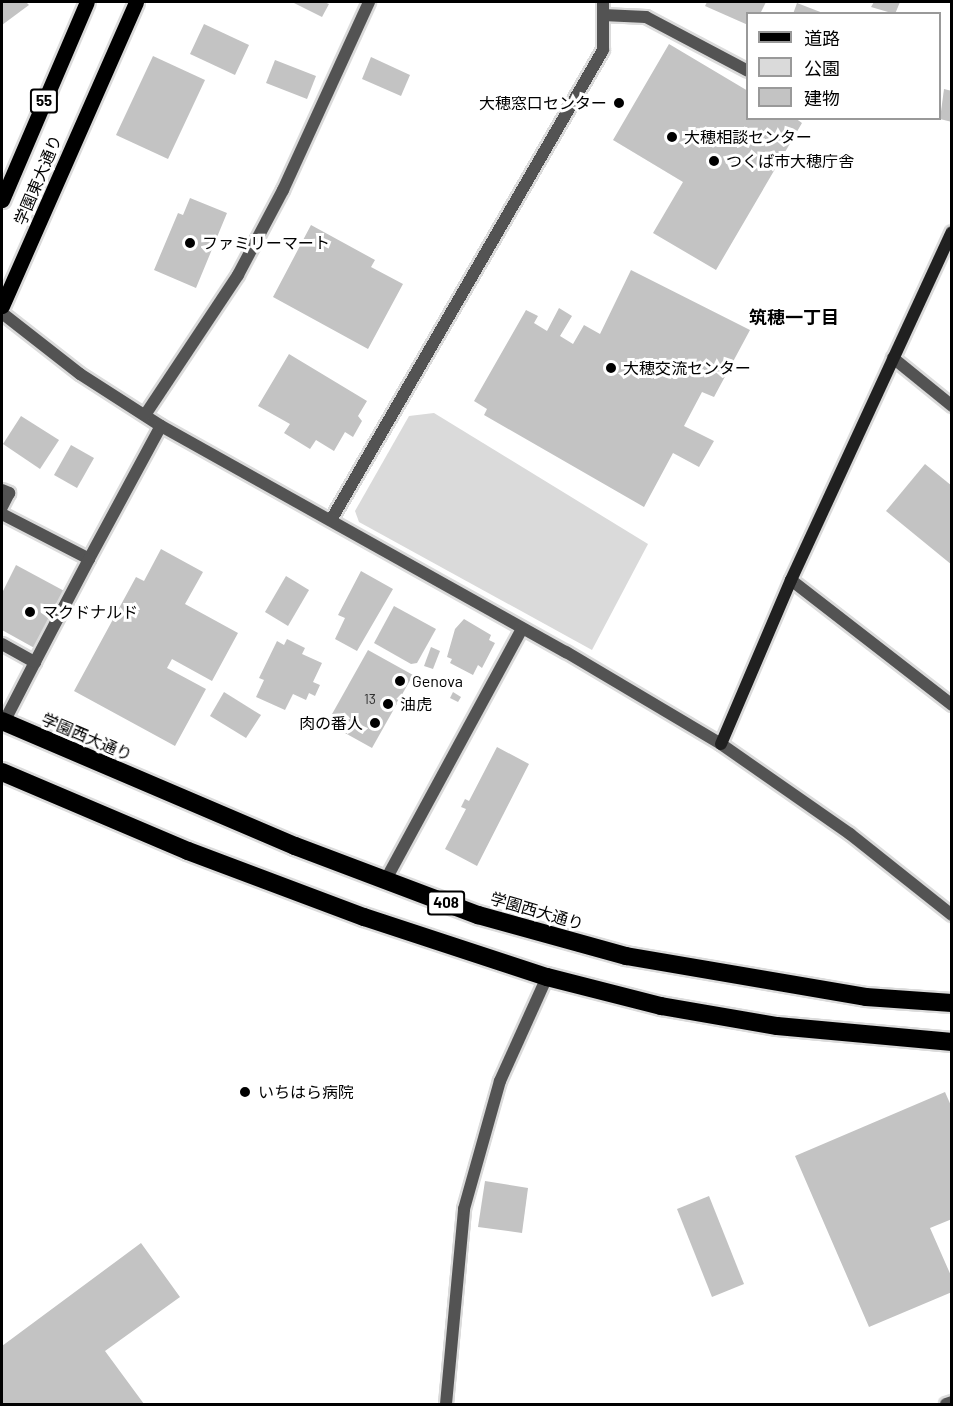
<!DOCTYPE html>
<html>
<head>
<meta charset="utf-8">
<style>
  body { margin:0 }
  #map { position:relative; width:953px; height:1406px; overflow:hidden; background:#fff; font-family:Barlow,"Noto Sans JP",sans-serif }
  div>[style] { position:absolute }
  .green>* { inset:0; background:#dadada }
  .building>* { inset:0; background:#c3c3c3 }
  .roads { filter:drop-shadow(2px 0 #dbdbdb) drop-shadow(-2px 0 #dbdbdb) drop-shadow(0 2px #dbdbdb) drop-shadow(0 -2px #dbdbdb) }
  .lane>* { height:12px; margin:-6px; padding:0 6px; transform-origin:6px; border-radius:6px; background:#535353 }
  .street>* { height:12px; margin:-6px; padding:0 6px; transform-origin:6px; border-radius:6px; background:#535353 }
  .secondary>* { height:12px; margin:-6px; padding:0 6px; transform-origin:6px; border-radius:6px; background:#202020 }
  .primary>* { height:15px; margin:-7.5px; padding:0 7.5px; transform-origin:7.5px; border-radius:7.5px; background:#000 }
  .highway>* { height:18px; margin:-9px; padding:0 9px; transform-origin:9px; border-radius:9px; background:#000 }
  .dots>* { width:16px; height:16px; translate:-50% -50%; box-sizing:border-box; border:3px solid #fff; border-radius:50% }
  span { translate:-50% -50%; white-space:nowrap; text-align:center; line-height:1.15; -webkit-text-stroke:6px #fff; paint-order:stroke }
  .number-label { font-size:14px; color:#313131 }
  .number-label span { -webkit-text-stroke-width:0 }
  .shield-label span { padding:2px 4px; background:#fff; border:2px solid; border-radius:4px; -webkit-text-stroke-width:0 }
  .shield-label { font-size:15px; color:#000; font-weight:700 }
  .poi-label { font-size:16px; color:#000 }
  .right { translate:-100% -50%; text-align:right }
  .left { translate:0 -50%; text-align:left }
  .street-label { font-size:16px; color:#000 }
  .neighbourhood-label { font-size:18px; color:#000; font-weight:700 }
  .frame { position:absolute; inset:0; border:3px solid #000; pointer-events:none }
  .legend { position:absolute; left:746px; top:12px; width:195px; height:108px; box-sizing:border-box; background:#fff; border:2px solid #999; margin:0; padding:8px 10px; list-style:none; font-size:18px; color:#000 }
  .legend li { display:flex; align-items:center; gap:12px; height:30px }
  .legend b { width:30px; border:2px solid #999 }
</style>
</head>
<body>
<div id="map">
  <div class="green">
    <i style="clip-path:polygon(434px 413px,648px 544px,592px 650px,359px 522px,355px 511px,409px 416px)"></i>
  </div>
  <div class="building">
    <i style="clip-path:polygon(2px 2px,26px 2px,29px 5px,2px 25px)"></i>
    <i style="clip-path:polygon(292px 2px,324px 2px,329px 4px,322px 17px)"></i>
    <i style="clip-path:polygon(707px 2px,766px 2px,760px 14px,748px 14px,748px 25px,705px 6px)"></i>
    <i style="clip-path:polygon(874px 2px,900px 2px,895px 14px,871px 7px)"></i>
    <i style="clip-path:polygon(797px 3px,823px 13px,823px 14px,793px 14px)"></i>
    <i style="clip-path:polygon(204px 24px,249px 45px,235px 75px,190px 54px)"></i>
    <i style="clip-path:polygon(669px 44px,748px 91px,748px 118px,795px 118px,802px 123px,716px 270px,653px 233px,683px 182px,613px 140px)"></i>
    <i style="clip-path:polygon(153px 56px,205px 80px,168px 159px,116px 135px)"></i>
    <i style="clip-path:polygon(371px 57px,410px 75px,401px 96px,362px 79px)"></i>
    <i style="clip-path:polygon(275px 60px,316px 76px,307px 99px,266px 83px)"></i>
    <i style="clip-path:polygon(944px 89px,952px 91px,952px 122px,940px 119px)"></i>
    <i style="clip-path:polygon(190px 198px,227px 213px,196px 288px,154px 270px,178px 213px,183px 215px)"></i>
    <i style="clip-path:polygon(311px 225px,375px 260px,371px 267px,403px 284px,368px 349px,273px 297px)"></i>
    <i style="clip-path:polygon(631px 270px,750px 330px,714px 397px,702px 392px,684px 426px,714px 441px,699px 467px,673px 453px,644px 507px,484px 415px,487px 409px,474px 401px,526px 310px,538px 316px,534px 323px,547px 331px,559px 308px,572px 316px,560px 336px,573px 344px,584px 325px,600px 334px)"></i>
    <i style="clip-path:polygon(289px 354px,367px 401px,358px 416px,362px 421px,353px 437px,345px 432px,334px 451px,316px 440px,310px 449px,284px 433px,290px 424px,258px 406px)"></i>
    <i style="clip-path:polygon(21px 416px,59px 440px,40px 469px,3px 444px)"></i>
    <i style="clip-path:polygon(71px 445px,94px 458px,77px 488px,54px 475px)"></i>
    <i style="clip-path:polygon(925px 464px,952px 486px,952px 565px,886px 511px)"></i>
    <i style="clip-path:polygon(161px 549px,203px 572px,185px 604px,238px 633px,212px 681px,172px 659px,167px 668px,206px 689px,175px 746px,74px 691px,136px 577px,144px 581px)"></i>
    <i style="clip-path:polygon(16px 565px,68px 593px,38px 650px,2px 630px,2px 593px)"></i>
    <i style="clip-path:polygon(361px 571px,393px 589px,357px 651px,335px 639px,345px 618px,338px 615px)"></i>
    <i style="clip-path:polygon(286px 576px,309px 590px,288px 626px,265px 612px)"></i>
    <i style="clip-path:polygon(394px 606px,436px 629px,417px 663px,411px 664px,374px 643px)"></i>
    <i style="clip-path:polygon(464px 619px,491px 635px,489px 640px,495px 643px,482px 668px,478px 665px,473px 675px,450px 663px,452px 659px,447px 657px,455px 629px)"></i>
    <i style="clip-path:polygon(287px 639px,305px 648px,302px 654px,322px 663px,313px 682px,320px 685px,315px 696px,309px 693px,306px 700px,293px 694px,285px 710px,256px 697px,264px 680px,259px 678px,277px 641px,284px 645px)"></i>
    <i style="clip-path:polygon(431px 647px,440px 651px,433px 669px,424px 666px)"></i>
    <i style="clip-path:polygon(368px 650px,413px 675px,372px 748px,327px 723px)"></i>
    <i style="clip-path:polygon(224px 692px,261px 715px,246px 738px,210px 716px)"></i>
    <i style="clip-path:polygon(453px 692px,461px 697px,458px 702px,450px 698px)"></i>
    <i style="clip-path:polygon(497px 747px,529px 764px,477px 866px,445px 849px,466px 809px,461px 807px,465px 799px,469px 801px)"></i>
    <i style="clip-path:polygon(945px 1092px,952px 1108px,952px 1219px,930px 1228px,952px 1278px,952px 1292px,869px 1327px,795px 1156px)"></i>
    <i style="clip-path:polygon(485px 1181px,528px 1188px,522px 1233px,478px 1227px)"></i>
    <i style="clip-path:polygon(709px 1196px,744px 1284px,712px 1297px,677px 1209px)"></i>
    <i style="clip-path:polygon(141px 1243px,180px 1297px,105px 1351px,144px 1404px,2px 1404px,2px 1346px)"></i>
  </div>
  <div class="roads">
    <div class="lane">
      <i style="left:603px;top:15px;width:43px;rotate:2.7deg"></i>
      <i style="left:646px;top:17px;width:115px;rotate:27.9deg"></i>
      <i style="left:2px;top:490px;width:8px;rotate:23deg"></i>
      <i style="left:9px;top:493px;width:16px;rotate:117deg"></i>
      <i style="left:2px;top:514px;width:98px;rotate:27.3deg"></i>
      <i style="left:89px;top:559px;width:151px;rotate:-61.6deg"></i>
      <i style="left:331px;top:520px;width:543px;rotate:-59.94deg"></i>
      <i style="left:603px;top:50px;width:48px;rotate:-90deg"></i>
      <i style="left:2px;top:644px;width:38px;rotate:29deg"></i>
      <i style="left:35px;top:662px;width:68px;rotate:117.3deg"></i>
      <i style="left:35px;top:662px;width:116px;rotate:-62.3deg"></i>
      <i style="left:446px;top:1404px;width:196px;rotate:-84.7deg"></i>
      <i style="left:464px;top:1209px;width:133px;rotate:-74.3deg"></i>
      <i style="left:500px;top:1081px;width:114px;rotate:-65.7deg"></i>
    </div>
    <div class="street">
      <i style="left:2px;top:313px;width:99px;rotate:38deg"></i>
      <i style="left:80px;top:374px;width:96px;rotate:32.7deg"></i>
      <i style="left:161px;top:426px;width:464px;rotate:29.2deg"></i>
      <i style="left:566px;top:652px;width:180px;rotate:30.7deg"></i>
      <i style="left:721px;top:744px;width:157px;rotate:34.9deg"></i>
      <i style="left:850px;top:834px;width:130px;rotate:38.5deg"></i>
      <i style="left:893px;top:358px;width:76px;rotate:39.1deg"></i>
      <i style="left:145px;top:415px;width:168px;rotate:-56.4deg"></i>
      <i style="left:238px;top:275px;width:96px;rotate:-62.1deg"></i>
      <i style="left:283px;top:190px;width:207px;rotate:-65.4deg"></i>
      <i style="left:791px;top:580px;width:204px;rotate:37.8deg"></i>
      <i style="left:385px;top:881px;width:287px;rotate:-61.5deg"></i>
      <i style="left:946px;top:1404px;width:6px;rotate:-18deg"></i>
    </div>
    <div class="secondary">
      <i style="left:721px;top:744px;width:178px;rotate:-66.9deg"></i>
      <i style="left:791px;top:580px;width:383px;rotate:-65.2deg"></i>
    </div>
    <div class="primary">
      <i style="left:2px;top:200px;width:215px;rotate:-66.8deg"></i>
      <i style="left:2px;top:306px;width:332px;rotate:-66.2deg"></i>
    </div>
    <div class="highway">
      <i style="left:2px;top:721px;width:319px;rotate:23.1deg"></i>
      <i style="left:295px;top:846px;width:196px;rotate:20.7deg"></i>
      <i style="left:478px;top:915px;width:154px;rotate:15.5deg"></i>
      <i style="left:626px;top:956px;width:243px;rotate:9.7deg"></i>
      <i style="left:866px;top:997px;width:86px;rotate:4deg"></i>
      <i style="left:2px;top:772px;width:202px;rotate:23deg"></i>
      <i style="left:188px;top:851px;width:188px;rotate:20.6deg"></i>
      <i style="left:364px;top:917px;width:193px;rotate:18.2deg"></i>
      <i style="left:547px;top:977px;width:118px;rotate:14.3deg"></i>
      <i style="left:661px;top:1006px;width:118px;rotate:9.8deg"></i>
      <i style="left:777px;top:1026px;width:176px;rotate:5.2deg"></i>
    </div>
  </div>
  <div class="dots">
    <i style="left:619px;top:103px;background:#000"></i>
    <i style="left:672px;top:137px;background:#000"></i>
    <i style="left:714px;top:161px;background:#000"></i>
    <i style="left:190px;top:243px;background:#000"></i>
    <i style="left:611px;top:368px;background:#000"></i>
    <i style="left:30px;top:612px;background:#000"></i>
    <i style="left:400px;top:681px;background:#000"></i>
    <i style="left:388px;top:704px;background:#000"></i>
    <i style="left:375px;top:723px;background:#000"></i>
    <i style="left:245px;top:1092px;background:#000"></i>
  </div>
  <div class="number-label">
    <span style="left:370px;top:699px">13</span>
  </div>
  <div class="shield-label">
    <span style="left:44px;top:101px">55</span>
    <span style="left:446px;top:903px">408</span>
  </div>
  <div class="poi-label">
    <span class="right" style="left:607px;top:103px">大穂窓口センター</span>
    <span class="left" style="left:684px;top:137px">大穂相談センター</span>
    <span class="left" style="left:726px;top:161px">つくば市大穂庁舎</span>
    <span class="left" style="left:202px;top:243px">ファミリーマート</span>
    <span class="left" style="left:623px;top:368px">大穂交流センター</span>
    <span class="left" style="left:42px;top:612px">マクドナルド</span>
    <span class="left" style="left:412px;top:681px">Genova</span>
    <span class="left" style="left:400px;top:704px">油虎</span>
    <span class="right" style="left:363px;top:723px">肉の番人</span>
    <span class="left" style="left:258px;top:1092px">いちはら病院</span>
  </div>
  <div class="street-label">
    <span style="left:38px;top:180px;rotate:-67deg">学園東大通り</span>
    <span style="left:87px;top:737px;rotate:23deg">学園西大通り</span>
    <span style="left:537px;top:911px;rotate:16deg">学園西大通り</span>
  </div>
  <div class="neighbourhood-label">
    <span style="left:794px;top:317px">筑穂一丁目</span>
  </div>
  <div class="frame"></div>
  <ul class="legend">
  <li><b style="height:8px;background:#000"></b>道路</li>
  <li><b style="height:16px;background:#dadada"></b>公園</li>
  <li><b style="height:16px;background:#c3c3c3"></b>建物</li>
  </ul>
</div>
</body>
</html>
